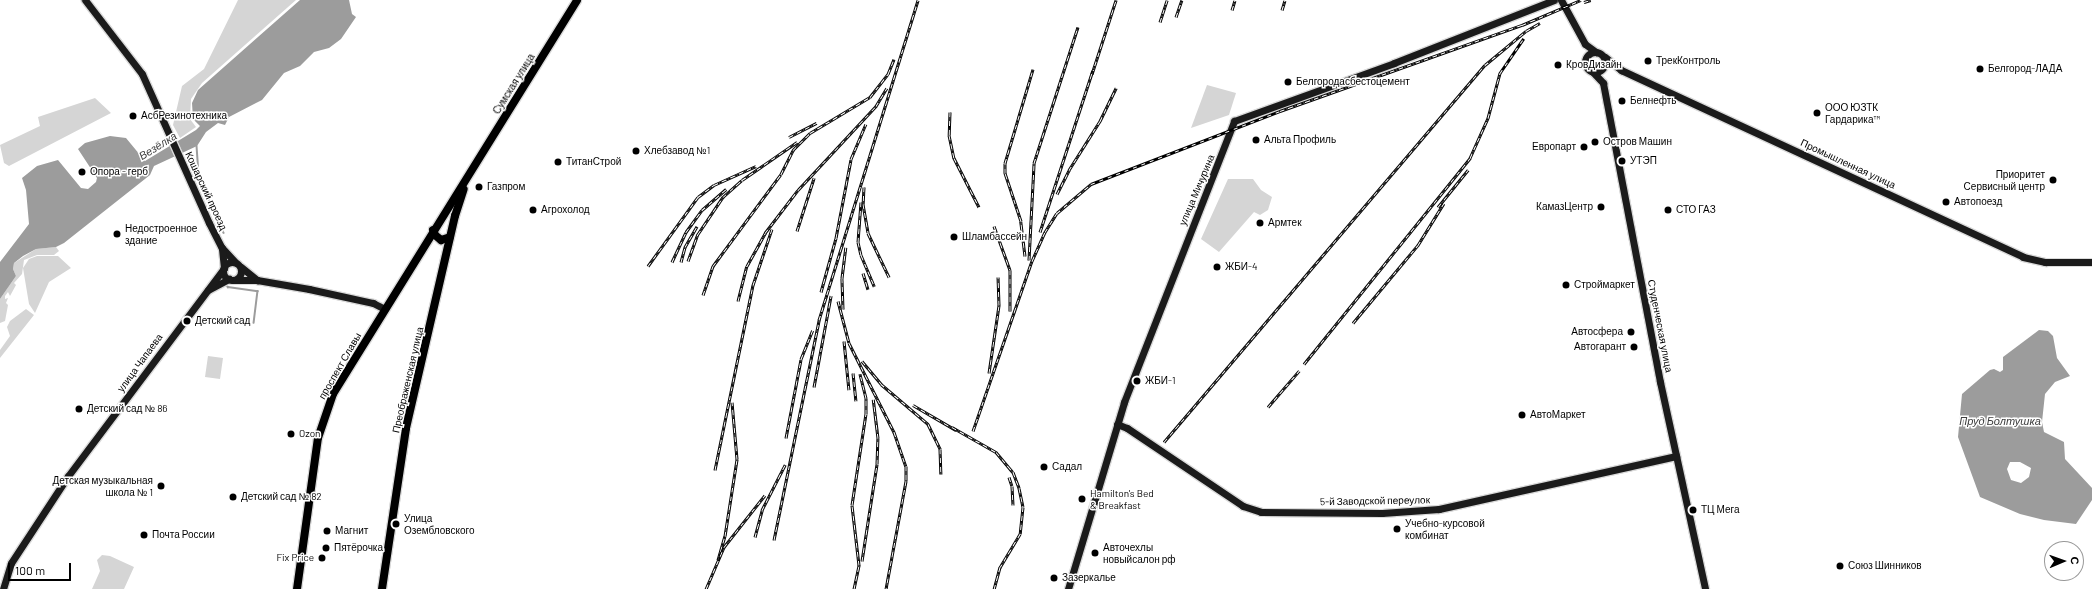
<!DOCTYPE html>
<html>
<head>
<meta charset="utf-8">
<style>
  body { margin:0 }
  #map { position:relative; width:2092px; height:589px; overflow:hidden; background:#fff; font-family:Barlow,sans-serif }
  div>[style] { position:absolute }
  .green>* { inset:0; background:#d5d5d5 }
  .water>* { inset:0; background:#9c9c9c }
  .stream>* { height:1.5px; margin:-0.75px; padding:0 0.75px; transform-origin:0.75px; border-radius:0.75px; background:#9c9c9c }
  .roads { filter:drop-shadow(1px 0 #dbdbdb) drop-shadow(-1px 0 #dbdbdb) drop-shadow(0 1px #dbdbdb) drop-shadow(0 -1px #dbdbdb) }
  .secondary>* { height:7px; margin:-3.5px; padding:0 3.5px; transform-origin:3.5px; border-radius:3.5px; background:#1b1b1b }
  .secondary>.ring { margin:-3.5px; padding:0; box-sizing:content-box; background:none; border:7px solid #1b1b1b; border-radius:50% }
  .primary>* { height:8px; margin:-4px; padding:0 4px; transform-origin:4px; border-radius:4px; background:#000 }
  .rail>* { height:3px; margin-top:-1.5px; transform-origin:0; background:repeating-linear-gradient(90deg,#fff 0 4.5px,#000 0 9px); box-sizing:border-box; border-block:1px solid #000 }
  .dots>* { width:11px; height:11px; translate:-50% -50%; box-sizing:border-box; border:2px solid #fff; border-radius:50% }
  span { translate:-50% -50%; white-space:nowrap; text-align:center; line-height:1.15; -webkit-text-stroke:3px #fff; paint-order:stroke }
  .poi-label { font-size:10px; color:#000 }
  .left { translate:0 -50%; text-align:left }
  .right { translate:-100% -50%; text-align:right }
  .street-label { font-size:10px; color:#000 }
  .water-label { font-size:11px; color:#3d3d3d; font-style:italic }
  .north { position:absolute; left:2044px; top:541px; width:40px; height:40px; box-sizing:border-box; background:#fff; border:1px solid #999; border-radius:50%; rotate:88deg; font-size:11px; font-weight:700; line-height:16px; text-align:center; color:#000 }
  .north::after { content:''; display:block; margin:auto; width:14px; height:18px; background:#000; clip-path:polygon(50% 0,100% 100%,50% 72%,0 100%) }
  .scale { position:absolute; left:8px; top:563px; width:63px; height:18px; box-sizing:border-box; border:2px solid #000; border-top:0; padding-left:5px; font-size:12px; line-height:14px; white-space:nowrap; color:#000; -webkit-text-stroke:3px #fff; paint-order:stroke }
</style>
</head>
<body>
<div id="map">
  <div class="green">
    <i style="clip-path:polygon(238px 0,296px 0,202px 83px,191px 99px,190px 119px,196px 127px,180px 138px,173px 125px,182px 86px,204px 69px)"></i>
    <i style="clip-path:polygon(1207px 85px,1236px 93px,1229px 115px,1191px 128px)"></i>
    <i style="clip-path:polygon(95px 98px,111px 113px,9px 166px,4px 163px,0 145px,40px 126px,38px 117px)"></i>
    <i style="clip-path:polygon(1228px 179px,1253px 179px,1261px 190px,1272px 197px,1268px 210px,1260px 215px,1254px 212px,1219px 252px,1201px 239px)"></i>
    <i style="clip-path:polygon(56px 247px,59px 251px,54px 255px,37px 255px,24px 260px,22px 274px,14px 283px,16px 285px,10px 296px,8px 292px,5px 296px,5px 299px,8px 298px,6px 303px,8px 305px,5px 321px,0 323px,0 299px,16px 276px,13px 269px,14px 263px,36px 249px)"></i>
    <i style="clip-path:polygon(37px 256px,58px 256px,71px 268px,49px 282px,35px 313px,29px 304px,23px 268px,29px 259px)"></i>
    <i style="clip-path:polygon(26px 309px,34px 315px,0 358px,0 350px,10px 336px,7px 327px,10px 321px)"></i>
    <i style="clip-path:polygon(208px 356px,223px 358px,220px 379px,205px 377px)"></i>
    <i style="clip-path:polygon(102px 555px,110px 556px,134px 567px,124px 589px,92px 589px,100px 571px,97px 560px)"></i>
  </div>
  <div class="water">
    <i style="clip-path:polygon(300px 0,349px 0,352px 14px,356px 17px,341px 39px,329px 48px,314px 52px,300px 66px,284px 73px,262px 100px,229px 117px,225px 125px,218px 123px,206px 132px,197px 146px,154px 166px,150px 175px,64px 243px,56px 247px,36px 249px,23px 256px,14px 263px,13px 269px,16px 276px,0 299px,0 262px,29px 224px,26px 190px,22px 178px,37px 166px,58px 160px,81px 188px,88px 189px,96px 182px,97px 178px,78px 149px,85px 143px,110px 136px,126px 138px,145px 161px,196px 130px,200px 126px,193px 119px,192px 103px,198px 90px)"></i>
    <i style="clip-path:polygon(evenodd,2039px 330px,2048px 331px,2053px 336px,2057px 358px,2070px 376px,2055px 382px,2045px 394px,2042px 422px,2044px 432px,2064px 442px,2065px 459px,2092px 488px,2092px 500px,2076px 524px,2044px 520px,2020px 514px,1980px 497px,1958px 437px,1962px 394px,1990px 370px,1994px 369px,2000px 372px,2003px 370px,2003px 357px,2039px 330px,2010px 462px,2020px 462px,2031px 468px,2029px 477px,2021px 483px,2011px 480px,2007px 469px,2010px 462px)"></i>
  </div>
  <div class="stream">
    <i style="left:197px;top:146px;width:30px;rotate:86deg"></i>
    <i style="left:199px;top:176px;width:62px;rotate:66.3deg"></i>
    <i style="left:226px;top:284px;width:4px;rotate:56deg"></i>
    <i style="left:228px;top:287px;width:30px;rotate:8deg"></i>
    <i style="left:258px;top:291px;width:32px;rotate:97deg"></i>
  </div>
  <div class="roads">
    <div class="secondary">
      <i style="left:85px;top:0;width:93px;rotate:52.4deg"></i>
      <i style="left:142px;top:74px;width:163px;rotate:65.8deg"></i>
      <i style="left:209px;top:223px;width:28px;rotate:63deg"></i>
      <i style="left:222px;top:248px;width:19px;rotate:47deg"></i>
      <i style="left:1561px;top:0;width:50px;rotate:61.4deg"></i>
      <i style="left:1585px;top:44px;width:14px;rotate:36deg"></i>
      <i class="ring" style="left:1585px;top:52px;width:13px;height:13px"></i>
      <i style="left:1605px;top:57px;width:21px;rotate:39deg"></i>
      <i style="left:1621px;top:70px;width:443px;rotate:24.9deg"></i>
      <i style="left:2023px;top:257px;width:23px;rotate:13deg"></i>
      <i style="left:2045px;top:262px;width:47px"></i>
      <i style="left:1591px;top:70px;width:18px;rotate:47deg"></i>
      <i style="left:1603px;top:83px;width:304px;rotate:79.2deg"></i>
      <i style="left:1660px;top:382px;width:212px;rotate:77.7deg"></i>
      <i class="ring" style="left:223px;top:262px;width:11px;height:11px"></i>
      <i style="left:241px;top:267px;width:21px;rotate:39deg"></i>
      <i style="left:233px;top:280px;width:24px"></i>
      <i style="left:257px;top:280px;width:53px;rotate:9.8deg"></i>
      <i style="left:309px;top:289px;width:66px;rotate:12.3deg"></i>
      <i style="left:373px;top:303px;width:13px;rotate:27deg"></i>
      <i style="left:208px;top:290px;width:24px;rotate:-28deg"></i>
      <i style="left:1117px;top:424px;width:11px;rotate:22deg"></i>
      <i style="left:1127px;top:428px;width:140px;rotate:33.9deg"></i>
      <i style="left:1243px;top:506px;width:19px;rotate:18deg"></i>
      <i style="left:1261px;top:512px;width:121px;rotate:0.5deg"></i>
      <i style="left:1382px;top:513px;width:57px;rotate:-4deg"></i>
      <i style="left:1439px;top:509px;width:243px;rotate:-12.6deg"></i>
      <i style="left:3px;top:589px;width:27px;rotate:-73deg"></i>
      <i style="left:11px;top:563px;width:104px;rotate:-56.8deg"></i>
      <i style="left:68px;top:476px;width:260px;rotate:-53.1deg"></i>
      <i style="left:224px;top:268px;width:20px;rotate:-96deg"></i>
      <i style="left:1068px;top:589px;width:195px;rotate:-73.3deg"></i>
      <i style="left:1124px;top:402px;width:302px;rotate:-68.6deg"></i>
      <i style="left:1234px;top:121px;width:170px;rotate:-19.9deg"></i>
      <i style="left:1394px;top:63px;width:172px;rotate:-21.5deg"></i>
    </div>
    <div class="primary">
      <i style="left:433px;top:230px;width:5px;rotate:68deg"></i>
      <i style="left:435px;top:235px;width:8px;rotate:40deg"></i>
      <i style="left:441px;top:240px;width:9px;rotate:-18deg"></i>
      <i style="left:297px;top:589px;width:152px;rotate:-82.1deg"></i>
      <i style="left:318px;top:438px;width:46px;rotate:-71.2deg"></i>
      <i style="left:333px;top:394px;width:463px;rotate:-58.2deg"></i>
      <i style="left:382px;top:589px;width:163px;rotate:-81.5deg"></i>
      <i style="left:406px;top:428px;width:218px;rotate:-77deg"></i>
      <i style="left:455px;top:216px;width:28px;rotate:-72deg"></i>
    </div>
  </div>
  <div class="rail">
    <i style="left:1584px;top:2px;width:7px;rotate:-16deg"></i>
    <i style="left:1232px;top:10px;width:10px;rotate:-73deg"></i>
    <i style="left:1282px;top:10px;width:10px;rotate:-73deg"></i>
    <i style="left:1176px;top:17px;width:18px;rotate:-71deg"></i>
    <i style="left:1160px;top:22px;width:23px;rotate:-72deg"></i>
    <i style="left:1092px;top:74px;width:78px;rotate:-72deg"></i>
    <i style="left:950px;top:112px;width:23px;rotate:92deg"></i>
    <i style="left:949px;top:135px;width:24px;rotate:78deg"></i>
    <i style="left:954px;top:158px;width:55px;rotate:63deg"></i>
    <i style="left:789px;top:137px;width:31px;rotate:-27deg"></i>
    <i style="left:864px;top:187px;width:17px;rotate:93deg"></i>
    <i style="left:863px;top:204px;width:29px;rotate:80deg"></i>
    <i style="left:868px;top:233px;width:49px;rotate:64.5deg"></i>
    <i style="left:1057px;top:194px;width:27px;rotate:-63deg"></i>
    <i style="left:1069px;top:170px;width:58px;rotate:-57.7deg"></i>
    <i style="left:1100px;top:121px;width:37px;rotate:-64deg"></i>
    <i style="left:861px;top:202px;width:40px;rotate:94.3deg"></i>
    <i style="left:858px;top:242px;width:13px;rotate:77deg"></i>
    <i style="left:861px;top:255px;width:34px;rotate:67deg"></i>
    <i style="left:1438px;top:207px;width:48px;rotate:-51deg"></i>
    <i style="left:994px;top:226px;width:47px;rotate:70deg"></i>
    <i style="left:1010px;top:270px;width:41px;rotate:90deg"></i>
    <i style="left:797px;top:231px;width:56px;rotate:-72.2deg"></i>
    <i style="left:1040px;top:232px;width:170px;rotate:-71.9deg"></i>
    <i style="left:1025px;top:256px;width:35px;rotate:-97deg"></i>
    <i style="left:1021px;top:221px;width:51px;rotate:-108.4deg"></i>
    <i style="left:1005px;top:173px;width:10px;rotate:-90deg"></i>
    <i style="left:1005px;top:163px;width:98px;rotate:-73.4deg"></i>
    <i style="left:1029px;top:260px;width:97px;rotate:-87deg"></i>
    <i style="left:1034px;top:163px;width:143px;rotate:-72.1deg"></i>
    <i style="left:688px;top:261px;width:29px;rotate:-70deg"></i>
    <i style="left:698px;top:234px;width:45px;rotate:-56deg"></i>
    <i style="left:723px;top:197px;width:25px;rotate:-42deg"></i>
    <i style="left:742px;top:180px;width:67px;rotate:-34.6deg"></i>
    <i style="left:672px;top:262px;width:33px;rotate:-65deg"></i>
    <i style="left:686px;top:232px;width:27px;rotate:-54deg"></i>
    <i style="left:702px;top:210px;width:32px;rotate:-41deg"></i>
    <i style="left:681px;top:262px;width:16px;rotate:-75deg"></i>
    <i style="left:685px;top:247px;width:24px;rotate:-60deg"></i>
    <i style="left:648px;top:266px;width:85px;rotate:-54.1deg"></i>
    <i style="left:698px;top:197px;width:20px;rotate:-37deg"></i>
    <i style="left:714px;top:185px;width:46px;rotate:-24.3deg"></i>
    <i style="left:863px;top:273px;width:17px;rotate:73deg"></i>
    <i style="left:821px;top:292px;width:56px;rotate:-74.5deg"></i>
    <i style="left:836px;top:238px;width:80px;rotate:-79.2deg"></i>
    <i style="left:851px;top:159px;width:38px;rotate:-67deg"></i>
    <i style="left:703px;top:295px;width:31px;rotate:-71deg"></i>
    <i style="left:713px;top:266px;width:114px;rotate:-53.5deg"></i>
    <i style="left:781px;top:174px;width:27px;rotate:-63deg"></i>
    <i style="left:793px;top:150px;width:24px;rotate:-45deg"></i>
    <i style="left:810px;top:133px;width:70px;rotate:-31deg"></i>
    <i style="left:870px;top:97px;width:29px;rotate:-52deg"></i>
    <i style="left:888px;top:74px;width:16px;rotate:-68deg"></i>
    <i style="left:738px;top:301px;width:36px;rotate:-76deg"></i>
    <i style="left:747px;top:266px;width:38px;rotate:-61deg"></i>
    <i style="left:765px;top:233px;width:54px;rotate:-52.5deg"></i>
    <i style="left:798px;top:190px;width:115px;rotate:-47.1deg"></i>
    <i style="left:876px;top:106px;width:21px;rotate:-59deg"></i>
    <i style="left:838px;top:301px;width:43px;rotate:75.3deg"></i>
    <i style="left:849px;top:343px;width:100px;rotate:63.2deg"></i>
    <i style="left:894px;top:432px;width:36px;rotate:71deg"></i>
    <i style="left:906px;top:466px;width:15px;rotate:90deg"></i>
    <i style="left:906px;top:481px;width:110px;rotate:100.5deg"></i>
    <i style="left:843px;top:309px;width:31px;rotate:-92deg"></i>
    <i style="left:842px;top:278px;width:31px;rotate:-83deg"></i>
    <i style="left:1353px;top:323px;width:102px;rotate:-50.2deg"></i>
    <i style="left:1418px;top:245px;width:49px;rotate:-58.2deg"></i>
    <i style="left:844px;top:341px;width:49px;rotate:84.2deg"></i>
    <i style="left:862px;top:361px;width:30px;rotate:50deg"></i>
    <i style="left:881px;top:384px;width:62px;rotate:40.4deg"></i>
    <i style="left:928px;top:424px;width:28px;rotate:64deg"></i>
    <i style="left:940px;top:449px;width:25px;rotate:88deg"></i>
    <i style="left:1304px;top:364px;width:265px;rotate:-51.1deg"></i>
    <i style="left:1470px;top:158px;width:44px;rotate:-65.8deg"></i>
    <i style="left:1488px;top:118px;width:47px;rotate:-75.1deg"></i>
    <i style="left:1500px;top:73px;width:42px;rotate:-55.6deg"></i>
    <i style="left:853px;top:373px;width:28px;rotate:84deg"></i>
    <i style="left:989px;top:373px;width:69px;rotate:-81.6deg"></i>
    <i style="left:999px;top:305px;width:28px;rotate:-92deg"></i>
    <i style="left:814px;top:387px;width:93px;rotate:-79.4deg"></i>
    <i style="left:913px;top:405px;width:50px;rotate:30.2deg"></i>
    <i style="left:1268px;top:407px;width:48px;rotate:-49.3deg"></i>
    <i style="left:952px;top:427px;width:51px;rotate:29.6deg"></i>
    <i style="left:996px;top:452px;width:26px;rotate:50deg"></i>
    <i style="left:1013px;top:472px;width:17px;rotate:69deg"></i>
    <i style="left:1019px;top:488px;width:19px;rotate:78deg"></i>
    <i style="left:1023px;top:507px;width:27px;rotate:96deg"></i>
    <i style="left:1020px;top:534px;width:39px;rotate:121deg"></i>
    <i style="left:1000px;top:567px;width:23px;rotate:105deg"></i>
    <i style="left:973px;top:431px;width:180px;rotate:-70.9deg"></i>
    <i style="left:1032px;top:261px;width:32px;rotate:-66deg"></i>
    <i style="left:1045px;top:232px;width:22px;rotate:-58deg"></i>
    <i style="left:1057px;top:213px;width:45px;rotate:-40.5deg"></i>
    <i style="left:1091px;top:184px;width:203px;rotate:-21.1deg"></i>
    <i style="left:1280px;top:111px;width:257px;rotate:-19.6deg"></i>
    <i style="left:1522px;top:25px;width:64px;rotate:-23deg"></i>
    <i style="left:786px;top:438px;width:80px;rotate:-79.2deg"></i>
    <i style="left:801px;top:359px;width:31px;rotate:-68deg"></i>
    <i style="left:1164px;top:442px;width:495px;rotate:-49.6deg"></i>
    <i style="left:1485px;top:65px;width:53px;rotate:-39.7deg"></i>
    <i style="left:1526px;top:31px;width:16px;rotate:-30deg"></i>
    <i style="left:715px;top:470px;width:189px;rotate:-78.4deg"></i>
    <i style="left:753px;top:285px;width:59px;rotate:-71.3deg"></i>
    <i style="left:1009px;top:477px;width:9px;rotate:72deg"></i>
    <i style="left:1012px;top:486px;width:19px;rotate:87deg"></i>
    <i style="left:755px;top:537px;width:28px;rotate:-75deg"></i>
    <i style="left:762px;top:510px;width:51px;rotate:-62.9deg"></i>
    <i style="left:774px;top:540px;width:225px;rotate:-78.4deg"></i>
    <i style="left:819px;top:320px;width:335px;rotate:-72.8deg"></i>
    <i style="left:718px;top:560px;width:25px;rotate:-74deg"></i>
    <i style="left:725px;top:536px;width:78px;rotate:-81.1deg"></i>
    <i style="left:737px;top:459px;width:57px;rotate:-95deg"></i>
    <i style="left:862px;top:561px;width:98px;rotate:-81.2deg"></i>
    <i style="left:877px;top:464px;width:26px;rotate:-88deg"></i>
    <i style="left:878px;top:438px;width:39px;rotate:-97deg"></i>
    <i style="left:706px;top:589px;width:46px;rotate:-66.8deg"></i>
    <i style="left:724px;top:547px;width:66px;rotate:-51.7deg"></i>
    <i style="left:854px;top:589px;width:25px;rotate:-78deg"></i>
    <i style="left:859px;top:565px;width:60px;rotate:-96.7deg"></i>
    <i style="left:852px;top:505px;width:92px;rotate:-81.3deg"></i>
    <i style="left:866px;top:414px;width:16px;rotate:-90deg"></i>
    <i style="left:866px;top:398px;width:25px;rotate:-104deg"></i>
  </div>
  <div class="dots">
    <i style="left:1648px;top:61px;background:#000"></i>
    <i style="left:1558px;top:65px;background:#000"></i>
    <i style="left:1980px;top:69px;background:#000"></i>
    <i style="left:1288px;top:82px;background:#000"></i>
    <i style="left:1622px;top:101px;background:#000"></i>
    <i style="left:1817px;top:113px;background:#000"></i>
    <i style="left:133px;top:116px;background:#000"></i>
    <i style="left:1256px;top:140px;background:#000"></i>
    <i style="left:1595px;top:142px;background:#000"></i>
    <i style="left:1584px;top:147px;background:#000"></i>
    <i style="left:636px;top:151px;background:#000"></i>
    <i style="left:1622px;top:161px;background:#000"></i>
    <i style="left:558px;top:162px;background:#000"></i>
    <i style="left:82px;top:172px;background:#000"></i>
    <i style="left:2053px;top:180px;background:#000"></i>
    <i style="left:479px;top:187px;background:#000"></i>
    <i style="left:1946px;top:202px;background:#000"></i>
    <i style="left:1601px;top:207px;background:#000"></i>
    <i style="left:533px;top:210px;background:#000"></i>
    <i style="left:1668px;top:210px;background:#000"></i>
    <i style="left:1260px;top:223px;background:#000"></i>
    <i style="left:117px;top:234px;background:#000"></i>
    <i style="left:954px;top:237px;background:#000"></i>
    <i style="left:1217px;top:267px;background:#000"></i>
    <i style="left:1566px;top:285px;background:#000"></i>
    <i style="left:187px;top:321px;background:#000"></i>
    <i style="left:1631px;top:332px;background:#000"></i>
    <i style="left:1634px;top:347px;background:#000"></i>
    <i style="left:1137px;top:381px;background:#000"></i>
    <i style="left:79px;top:409px;background:#000"></i>
    <i style="left:1522px;top:415px;background:#000"></i>
    <i style="left:291px;top:434px;background:#000"></i>
    <i style="left:1044px;top:467px;background:#000"></i>
    <i style="left:161px;top:486px;background:#000"></i>
    <i style="left:233px;top:497px;background:#000"></i>
    <i style="left:1082px;top:499px;background:#000"></i>
    <i style="left:1693px;top:510px;background:#000"></i>
    <i style="left:396px;top:524px;background:#000"></i>
    <i style="left:1397px;top:529px;background:#000"></i>
    <i style="left:327px;top:531px;background:#000"></i>
    <i style="left:144px;top:535px;background:#000"></i>
    <i style="left:326px;top:548px;background:#000"></i>
    <i style="left:1095px;top:553px;background:#000"></i>
    <i style="left:322px;top:558px;background:#000"></i>
    <i style="left:1840px;top:566px;background:#000"></i>
    <i style="left:1054px;top:578px;background:#000"></i>
  </div>
  <div class="poi-label">
    <span class="left" style="left:1656px;top:61px">ТрекКонтроль</span>
    <span class="left" style="left:1566px;top:65px">КровДизайн</span>
    <span class="left" style="left:1988px;top:69px">Белгород-ЛАДА</span>
    <span class="left" style="left:1296px;top:82px">Белгородасбестоцемент</span>
    <span class="left" style="left:1630px;top:101px">Белнефть</span>
    <span class="left" style="left:1825px;top:113px">ООО ЮЗТК<br>Гардарика™</span>
    <span class="left" style="left:141px;top:116px">АсбРезинотехника</span>
    <span class="left" style="left:1264px;top:140px">Альта Профиль</span>
    <span class="left" style="left:1603px;top:142px">Остров Машин</span>
    <span class="right" style="left:1576px;top:147px">Европарт</span>
    <span class="left" style="left:644px;top:151px">Хлебзавод №1</span>
    <span class="left" style="left:1630px;top:161px">УТЭП</span>
    <span class="left" style="left:566px;top:162px">ТитанСтрой</span>
    <span class="left" style="left:90px;top:172px">Опора - герб</span>
    <span class="right" style="left:2045px;top:180px">Приоритет<br>Сервисный центр</span>
    <span class="left" style="left:487px;top:187px">Газпром</span>
    <span class="left" style="left:1954px;top:202px">Автопоезд</span>
    <span class="right" style="left:1593px;top:207px">КамазЦентр</span>
    <span class="left" style="left:541px;top:210px">Агрохолод</span>
    <span class="left" style="left:1676px;top:210px">СТО ГАЗ</span>
    <span class="left" style="left:1268px;top:223px">Армтек</span>
    <span class="left" style="left:125px;top:234px">Недостроенное<br>здание</span>
    <span class="left" style="left:962px;top:237px">Шламбассейн</span>
    <span class="left" style="left:1225px;top:267px">ЖБИ-4</span>
    <span class="left" style="left:1574px;top:285px">Строймаркет</span>
    <span class="left" style="left:195px;top:321px">Детский сад</span>
    <span class="right" style="left:1623px;top:332px">Автосфера</span>
    <span class="right" style="left:1626px;top:347px">Автогарант</span>
    <span class="left" style="left:1145px;top:381px">ЖБИ-1</span>
    <span class="left" style="left:87px;top:409px">Детский сад № 86</span>
    <span class="left" style="left:1530px;top:415px">АвтоМаркет</span>
    <span class="left" style="left:299px;top:434px">Ozon</span>
    <span class="left" style="left:1052px;top:467px">Садал</span>
    <span class="right" style="left:153px;top:486px">Детская музыкальная<br>школа № 1</span>
    <span class="left" style="left:1090px;top:499px">Hamilton's Bed<br>&amp; Breakfast</span>
    <span class="left" style="left:241px;top:497px">Детский сад № 82</span>
    <span class="left" style="left:1701px;top:510px">ТЦ Мега</span>
    <span class="left" style="left:404px;top:524px">Улица<br>Озембловского</span>
    <span class="left" style="left:1405px;top:529px">Учебно-курсовой<br>комбинат</span>
    <span class="left" style="left:335px;top:531px">Магнит</span>
    <span class="left" style="left:152px;top:535px">Почта России</span>
    <span class="left" style="left:1103px;top:553px">Авточехлы<br>новыйсалон рф</span>
    <span class="left" style="left:334px;top:548px">Пятёрочка</span>
    <span class="right" style="left:314px;top:558px">Fix Price</span>
    <span class="left" style="left:1848px;top:566px">Союз Шинников</span>
    <span class="left" style="left:1062px;top:578px">Зазеркалье</span>
  </div>
  <div class="street-label">
    <span style="left:514px;top:84px;rotate:-58deg">Сумская улица</span>
    <span style="left:1848px;top:164px;rotate:25deg">Промышленная улица</span>
    <span style="left:1197px;top:190px;rotate:-67deg">улица Мичурина</span>
    <span style="left:206px;top:191px;rotate:65deg">Кошарский проезд</span>
    <span style="left:1660px;top:326px;rotate:79deg">Студенческая улица</span>
    <span style="left:140px;top:363px;rotate:-54deg">улица Чапаева</span>
    <span style="left:340px;top:366px;rotate:-60deg">проспект Славы</span>
    <span style="left:408px;top:380px;rotate:-77deg">Преображенская улица</span>
    <span style="left:1375px;top:501px;rotate:-1deg">5-й Заводской переулок</span>
  </div>
  <div class="water-label">
    <span style="left:158px;top:146px;rotate:-32deg">Везёлка</span>
    <span style="left:2000px;top:421px">Пруд Болтушка</span>
  </div>
  <div class="north">С</div>
  <div class="scale">100 m</div>
</div>
</body>
</html>
